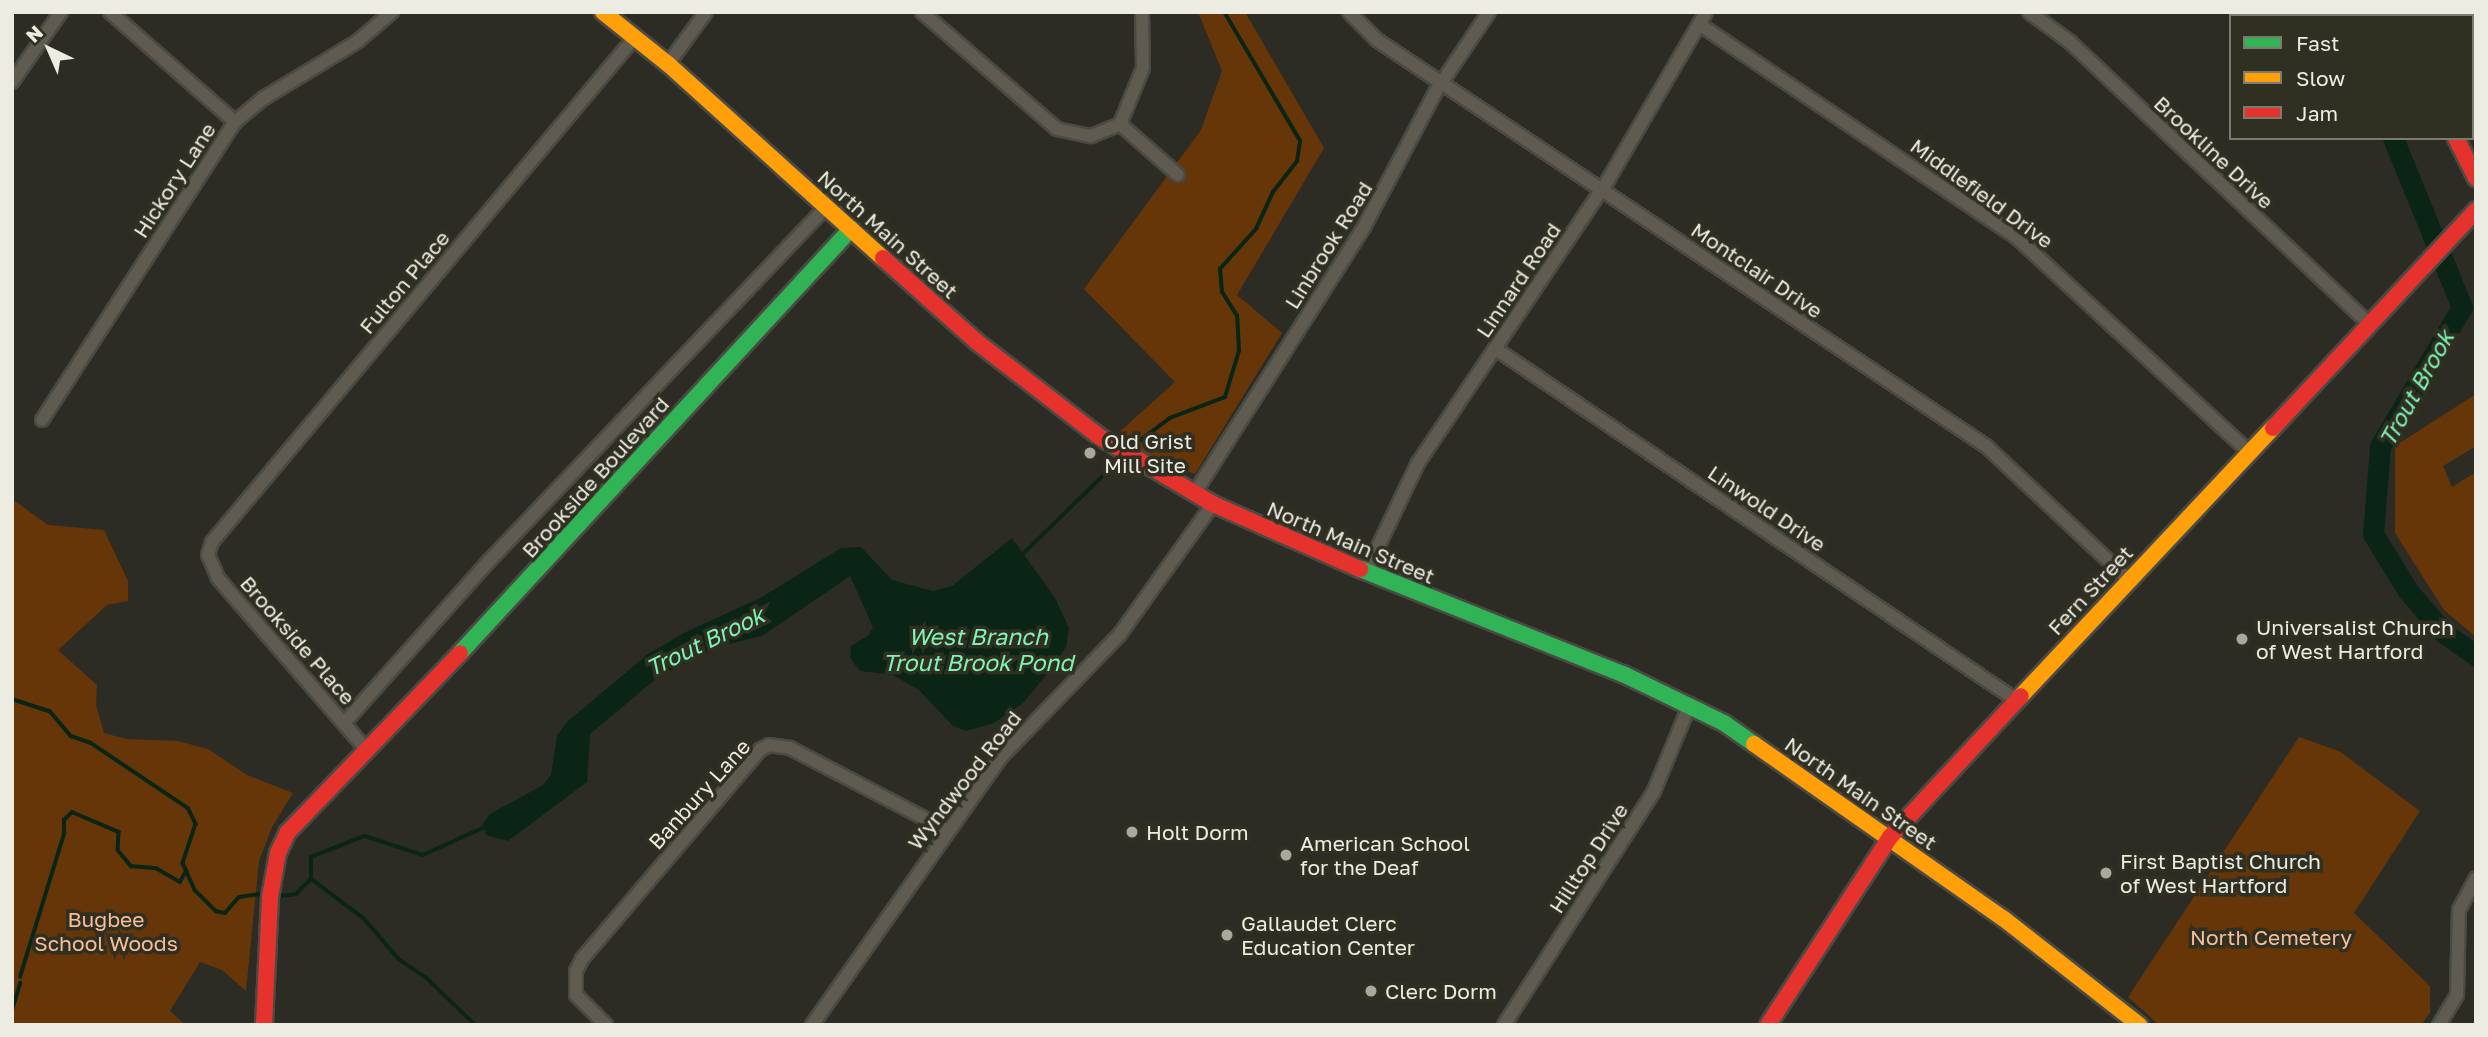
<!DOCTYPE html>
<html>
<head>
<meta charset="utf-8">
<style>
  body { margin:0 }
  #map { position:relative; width:2488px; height:1037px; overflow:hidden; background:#2c2c25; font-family:"Golos Text",sans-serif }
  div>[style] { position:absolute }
  .green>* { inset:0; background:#663608 }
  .water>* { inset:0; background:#0a2516 }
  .stream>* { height:3.5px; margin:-1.75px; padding:0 1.75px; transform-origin:1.75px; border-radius:1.75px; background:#0a2516 }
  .river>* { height:21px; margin:-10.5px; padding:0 10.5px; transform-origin:10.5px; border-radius:10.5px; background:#0a2516 }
  .roads { filter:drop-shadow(2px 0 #4a4a44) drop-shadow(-2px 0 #4a4a44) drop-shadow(0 2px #4a4a44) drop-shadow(0 -2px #4a4a44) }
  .street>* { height:12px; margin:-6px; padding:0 6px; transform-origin:6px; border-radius:6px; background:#5f5b51 }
  .fast>* { height:16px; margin:-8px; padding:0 8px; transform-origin:8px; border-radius:8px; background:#30b455 }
  .slow>* { height:16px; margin:-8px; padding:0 8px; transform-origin:8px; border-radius:8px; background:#ff9f0a }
  .jam>* { height:16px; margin:-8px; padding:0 8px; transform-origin:8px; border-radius:8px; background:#e5322d }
  .dots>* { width:19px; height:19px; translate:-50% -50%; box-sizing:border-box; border:4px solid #2f2f22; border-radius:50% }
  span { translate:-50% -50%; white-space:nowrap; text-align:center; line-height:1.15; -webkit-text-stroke:7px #2f2f22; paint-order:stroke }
  .street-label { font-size:21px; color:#ecece3 }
  .poi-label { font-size:21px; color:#ecece3 }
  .left { translate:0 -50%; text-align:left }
  .park-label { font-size:21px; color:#f8be98 }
  .water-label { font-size:23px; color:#7ef4b5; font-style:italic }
  .frame { position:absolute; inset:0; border:14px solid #ecece3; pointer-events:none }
  .legend { position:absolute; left:2229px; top:14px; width:245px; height:126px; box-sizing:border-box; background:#2f2f22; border:2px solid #7b7b6f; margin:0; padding:9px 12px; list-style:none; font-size:21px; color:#ecece3 }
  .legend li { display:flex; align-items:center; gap:14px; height:35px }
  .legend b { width:35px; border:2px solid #7b7b6f }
  .north { position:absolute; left:14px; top:14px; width:70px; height:70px; -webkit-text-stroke:5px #2f2f22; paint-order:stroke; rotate:316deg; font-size:19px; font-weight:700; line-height:28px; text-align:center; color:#ecece3 }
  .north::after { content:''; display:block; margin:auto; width:24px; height:32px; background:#ecece3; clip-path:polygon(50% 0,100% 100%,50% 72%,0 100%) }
</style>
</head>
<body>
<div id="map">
  <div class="green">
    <i style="clip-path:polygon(1198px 12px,1245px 12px,1324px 148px,1237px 295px,1282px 333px,1195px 474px,1154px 459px,1116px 435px,1175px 382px,1084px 289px,1201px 130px,1222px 71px)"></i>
    <i style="clip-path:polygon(2476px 394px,2476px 446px,2443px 466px,2452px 487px,2476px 472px,2476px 637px,2444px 610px,2395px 533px,2395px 446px)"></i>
    <i style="clip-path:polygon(12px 499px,48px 525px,104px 530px,128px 581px,128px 601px,107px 605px,58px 650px,97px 685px,96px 705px,104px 733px,126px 739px,178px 741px,208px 749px,247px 775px,293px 793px,272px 827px,259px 861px,246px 991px,222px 970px,200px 962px,170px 1011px,185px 1025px,12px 1025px)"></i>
    <i style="clip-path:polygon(2299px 737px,2339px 751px,2420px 811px,2354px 913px,2430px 986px,2430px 1013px,2421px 1025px,2159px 1025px,2128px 997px)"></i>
  </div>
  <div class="water">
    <i style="clip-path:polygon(1012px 538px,1055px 598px,1069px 628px,1066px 647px,1052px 668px,1023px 703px,994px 723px,966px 731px,953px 726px,919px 690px,893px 675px,860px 671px,850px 658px,851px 646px,869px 635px,873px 627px,850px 576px,762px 636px,720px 646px,658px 677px,590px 734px,587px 782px,508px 841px,486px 835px,483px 824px,490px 814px,543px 785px,551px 775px,557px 735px,567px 722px,648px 654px,686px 632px,762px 597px,841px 548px,861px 547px,892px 580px,933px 591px,952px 586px)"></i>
  </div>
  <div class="stream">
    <i style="left:1129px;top:449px;width:51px;rotate:-37.1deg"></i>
    <i style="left:1170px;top:418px;width:59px;rotate:-20.9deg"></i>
    <i style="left:1225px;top:397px;width:48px;rotate:-73.1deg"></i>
    <i style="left:1239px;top:351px;width:35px;rotate:-93deg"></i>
    <i style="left:1237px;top:316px;width:28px;rotate:-122deg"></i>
    <i style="left:1222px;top:292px;width:23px;rotate:-95deg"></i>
    <i style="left:1220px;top:269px;width:54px;rotate:-48deg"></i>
    <i style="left:1256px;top:229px;width:41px;rotate:-65.3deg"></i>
    <i style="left:1273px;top:192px;width:39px;rotate:-52deg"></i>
    <i style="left:1297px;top:161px;width:20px;rotate:-81deg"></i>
    <i style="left:1300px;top:141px;width:150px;rotate:-120.5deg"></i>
    <i style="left:1020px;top:557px;width:143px;rotate:-44.4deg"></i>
    <i style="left:12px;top:699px;width:40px;rotate:18deg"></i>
    <i style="left:50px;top:711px;width:33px;rotate:50deg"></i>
    <i style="left:71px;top:736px;width:21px;rotate:19deg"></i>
    <i style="left:91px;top:743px;width:117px;rotate:33.8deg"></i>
    <i style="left:188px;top:808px;width:18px;rotate:63deg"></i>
    <i style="left:196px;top:824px;width:41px;rotate:108.4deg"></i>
    <i style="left:183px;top:863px;width:30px;rotate:66deg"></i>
    <i style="left:195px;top:890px;width:30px;rotate:45deg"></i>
    <i style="left:216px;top:911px;width:9px;rotate:13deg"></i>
    <i style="left:225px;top:913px;width:21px;rotate:-49deg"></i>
    <i style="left:239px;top:897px;width:21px;rotate:-8deg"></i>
    <i style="left:280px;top:896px;width:16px;rotate:-7deg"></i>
    <i style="left:296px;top:894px;width:20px;rotate:-45deg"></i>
    <i style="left:20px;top:977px;width:150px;rotate:-72.9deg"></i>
    <i style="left:64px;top:834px;width:14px;rotate:-90deg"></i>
    <i style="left:64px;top:820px;width:11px;rotate:-45deg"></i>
    <i style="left:72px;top:812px;width:51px;rotate:23.1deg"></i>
    <i style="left:119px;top:832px;width:18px;rotate:93deg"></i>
    <i style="left:118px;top:850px;width:21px;rotate:51deg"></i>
    <i style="left:131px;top:866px;width:25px;rotate:5deg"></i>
    <i style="left:156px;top:868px;width:28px;rotate:30deg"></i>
    <i style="left:180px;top:882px;width:13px;rotate:-61deg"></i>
    <i style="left:12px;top:1010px;width:28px;rotate:-73deg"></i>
    <i style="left:475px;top:1025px;width:68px;rotate:-136.2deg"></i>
    <i style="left:426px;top:978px;width:32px;rotate:-146deg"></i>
    <i style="left:399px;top:960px;width:54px;rotate:-130.5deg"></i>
    <i style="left:364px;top:919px;width:66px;rotate:-143deg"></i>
    <i style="left:311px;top:879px;width:22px;rotate:-90deg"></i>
    <i style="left:311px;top:857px;width:58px;rotate:-21.3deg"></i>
    <i style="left:365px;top:836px;width:61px;rotate:18.1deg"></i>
    <i style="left:423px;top:855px;width:70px;rotate:-24.4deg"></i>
  </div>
  <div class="river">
    <i style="left:2335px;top:12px;width:4px;rotate:63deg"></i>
    <i style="left:2393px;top:138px;width:183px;rotate:67.8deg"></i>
    <i style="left:2462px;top:307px;width:161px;rotate:120.5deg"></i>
    <i style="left:2380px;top:446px;width:88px;rotate:94.5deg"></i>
    <i style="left:2373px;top:534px;width:67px;rotate:58.4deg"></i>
    <i style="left:2408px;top:591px;width:55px;rotate:49.4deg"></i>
    <i style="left:2444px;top:633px;width:39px;rotate:35deg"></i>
  </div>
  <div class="roads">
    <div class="street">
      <i style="left:110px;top:12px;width:167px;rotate:41.3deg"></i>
      <i style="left:922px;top:12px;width:179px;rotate:40.9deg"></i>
      <i style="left:1057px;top:129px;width:35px;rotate:12deg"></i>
      <i style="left:1091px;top:136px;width:31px;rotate:-22deg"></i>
      <i style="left:1142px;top:12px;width:56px;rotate:89deg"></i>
      <i style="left:1143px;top:68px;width:61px;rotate:112.3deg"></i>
      <i style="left:1120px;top:124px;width:77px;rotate:41.3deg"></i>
      <i style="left:1349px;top:12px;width:40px;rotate:45deg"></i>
      <i style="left:1377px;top:40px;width:732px;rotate:33.69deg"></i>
      <i style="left:1986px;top:446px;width:196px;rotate:43.1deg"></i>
      <i style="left:2029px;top:12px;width:51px;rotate:36.2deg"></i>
      <i style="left:2070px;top:42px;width:411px;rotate:43.3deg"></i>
      <i style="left:1699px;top:24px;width:381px;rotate:33.9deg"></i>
      <i style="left:2015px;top:236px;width:318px;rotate:42.7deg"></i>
      <i style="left:668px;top:64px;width:64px;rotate:-53.8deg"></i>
      <i style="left:12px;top:82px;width:85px;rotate:-55deg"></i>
      <i style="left:1496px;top:349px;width:627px;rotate:34.02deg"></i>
      <i style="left:42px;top:420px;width:355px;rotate:-57.1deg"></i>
      <i style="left:235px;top:122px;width:38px;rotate:-40deg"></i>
      <i style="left:264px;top:98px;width:110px;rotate:-31.2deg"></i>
      <i style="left:358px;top:41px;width:45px;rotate:-40.5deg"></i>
      <i style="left:1194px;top:494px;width:317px;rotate:-57.5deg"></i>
      <i style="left:1364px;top:227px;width:154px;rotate:-62.1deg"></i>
      <i style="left:1436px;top:91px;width:95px;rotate:-56.1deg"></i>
      <i style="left:1366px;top:572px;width:121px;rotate:-64.5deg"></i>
      <i style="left:1418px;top:463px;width:341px;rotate:-56.1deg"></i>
      <i style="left:1608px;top:180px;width:194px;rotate:-59.7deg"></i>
      <i style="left:345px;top:722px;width:216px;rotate:-48.2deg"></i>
      <i style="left:489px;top:561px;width:489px;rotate:-46.4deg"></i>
      <i style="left:365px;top:748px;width:225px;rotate:-130.9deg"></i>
      <i style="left:218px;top:578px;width:25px;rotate:-113deg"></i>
      <i style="left:208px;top:555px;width:14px;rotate:-73deg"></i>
      <i style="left:212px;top:542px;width:659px;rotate:-50.05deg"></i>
      <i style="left:606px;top:1025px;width:42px;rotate:-135deg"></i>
      <i style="left:576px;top:995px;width:24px;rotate:-90deg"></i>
      <i style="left:576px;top:971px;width:13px;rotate:-63deg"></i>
      <i style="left:582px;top:959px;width:275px;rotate:-49.6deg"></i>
      <i style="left:760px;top:750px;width:10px;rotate:-29deg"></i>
      <i style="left:769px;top:745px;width:21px;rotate:8deg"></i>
      <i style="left:790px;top:748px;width:177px;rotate:27.6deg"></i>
      <i style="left:812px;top:1025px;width:327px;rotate:-54.8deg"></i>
      <i style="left:1000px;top:758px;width:173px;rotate:-45.9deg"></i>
      <i style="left:1120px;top:634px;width:160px;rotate:-54.4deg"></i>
      <i style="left:1504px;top:1025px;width:278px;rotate:-57.3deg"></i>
      <i style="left:1654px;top:791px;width:94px;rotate:-67.5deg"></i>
      <i style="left:2439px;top:1025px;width:35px;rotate:-59deg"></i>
      <i style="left:2457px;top:995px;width:85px;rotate:-88.7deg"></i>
      <i style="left:2459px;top:910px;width:36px;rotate:-62deg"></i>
    </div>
    <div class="fast">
      <i style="left:2393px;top:12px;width:4px;rotate:76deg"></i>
      <i style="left:1360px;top:569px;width:283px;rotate:21.8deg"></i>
      <i style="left:1623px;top:674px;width:112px;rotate:25.9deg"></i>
      <i style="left:1724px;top:723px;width:37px;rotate:35deg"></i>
      <i style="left:460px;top:653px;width:577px;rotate:-47.32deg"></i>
    </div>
    <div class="slow">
      <i style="left:603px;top:12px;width:83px;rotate:38.7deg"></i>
      <i style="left:668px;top:64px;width:290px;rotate:42.1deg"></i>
      <i style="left:2021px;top:696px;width:368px;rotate:-46.8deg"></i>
      <i style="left:1754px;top:744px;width:305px;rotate:35deg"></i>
      <i style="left:2004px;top:919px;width:172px;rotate:38.1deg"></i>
    </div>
    <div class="jam">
      <i style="left:2456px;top:138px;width:45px;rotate:63.4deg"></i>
      <i style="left:883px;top:258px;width:126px;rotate:41.8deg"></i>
      <i style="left:977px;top:342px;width:155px;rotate:37.7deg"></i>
      <i style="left:1100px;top:437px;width:131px;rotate:30.7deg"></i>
      <i style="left:1213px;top:504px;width:161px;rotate:23.9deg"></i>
      <i style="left:2273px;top:428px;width:298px;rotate:-47deg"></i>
      <i style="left:264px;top:1025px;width:128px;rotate:-87.3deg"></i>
      <i style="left:270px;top:897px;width:45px;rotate:-79.7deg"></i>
      <i style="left:278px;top:853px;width:23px;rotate:-65deg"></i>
      <i style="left:288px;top:832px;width:248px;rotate:-46.1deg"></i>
      <i style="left:1768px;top:1025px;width:224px;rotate:-57deg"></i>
      <i style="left:1890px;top:837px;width:192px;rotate:-47.1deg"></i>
    </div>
  </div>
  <div class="dots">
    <i style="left:1090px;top:453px;background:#a9a9a0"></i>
    <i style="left:2242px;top:639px;background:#a9a9a0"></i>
    <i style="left:1132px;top:832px;background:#a9a9a0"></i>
    <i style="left:1286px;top:855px;background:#a9a9a0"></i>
    <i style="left:2106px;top:873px;background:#a9a9a0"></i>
    <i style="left:1227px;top:935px;background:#a9a9a0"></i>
    <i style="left:1371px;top:991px;background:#a9a9a0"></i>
  </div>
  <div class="street-label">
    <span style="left:2214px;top:152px;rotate:43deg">Brookline Drive</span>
    <span style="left:174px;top:180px;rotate:-57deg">Hickory Lane</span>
    <span style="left:1982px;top:193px;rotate:36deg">Middlefield Drive</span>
    <span style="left:888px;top:234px;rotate:42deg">North Main Street</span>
    <span style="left:1328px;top:245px;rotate:-58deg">Linbrook Road</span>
    <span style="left:1757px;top:270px;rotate:34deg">Montclair Drive</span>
    <span style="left:1518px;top:280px;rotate:-56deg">Linnard Road</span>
    <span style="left:404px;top:282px;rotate:-50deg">Fulton Place</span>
    <span style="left:595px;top:477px;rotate:-48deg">Brookside Boulevard</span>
    <span style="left:1767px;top:508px;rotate:34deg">Linwold Drive</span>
    <span style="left:1351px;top:542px;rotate:23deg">North Main Street</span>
    <span style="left:2090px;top:590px;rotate:-47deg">Fern Street</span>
    <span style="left:298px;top:640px;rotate:49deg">Brookside Place</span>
    <span style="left:964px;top:780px;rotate:-52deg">Wyndwood Road</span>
    <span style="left:1861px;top:793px;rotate:35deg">North Main Street</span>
    <span style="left:699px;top:794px;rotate:-48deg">Banbury Lane</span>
    <span style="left:1588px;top:858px;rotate:-57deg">Hilltop Drive</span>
  </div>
  <div class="poi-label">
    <span class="left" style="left:1104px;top:453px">Old Grist<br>Mill Site</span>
    <span class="left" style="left:2256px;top:639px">Universalist Church<br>of West Hartford</span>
    <span class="left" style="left:1146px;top:832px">Holt Dorm</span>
    <span class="left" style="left:1300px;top:855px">American School<br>for the Deaf</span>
    <span class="left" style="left:2120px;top:873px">First Baptist Church<br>of West Hartford</span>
    <span class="left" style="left:1241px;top:935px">Gallaudet Clerc<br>Education Center</span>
    <span class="left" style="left:1385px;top:991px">Clerc Dorm</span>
  </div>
  <div class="park-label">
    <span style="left:106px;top:931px">Bugbee<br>School Woods</span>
    <span style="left:2271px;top:937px">North Cemetery</span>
  </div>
  <div class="water-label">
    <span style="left:2416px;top:388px;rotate:-61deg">Trout Brook</span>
    <span style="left:978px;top:649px">West Branch<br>Trout Brook Pond</span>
    <span style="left:705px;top:641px;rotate:-26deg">Trout Brook</span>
  </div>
  <div class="frame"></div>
  <ul class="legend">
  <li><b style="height:9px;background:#30b455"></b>Fast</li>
  <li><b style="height:9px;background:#ff9f0a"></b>Slow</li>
  <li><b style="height:9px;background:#e5322d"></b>Jam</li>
  </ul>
  <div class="north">N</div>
</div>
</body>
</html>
